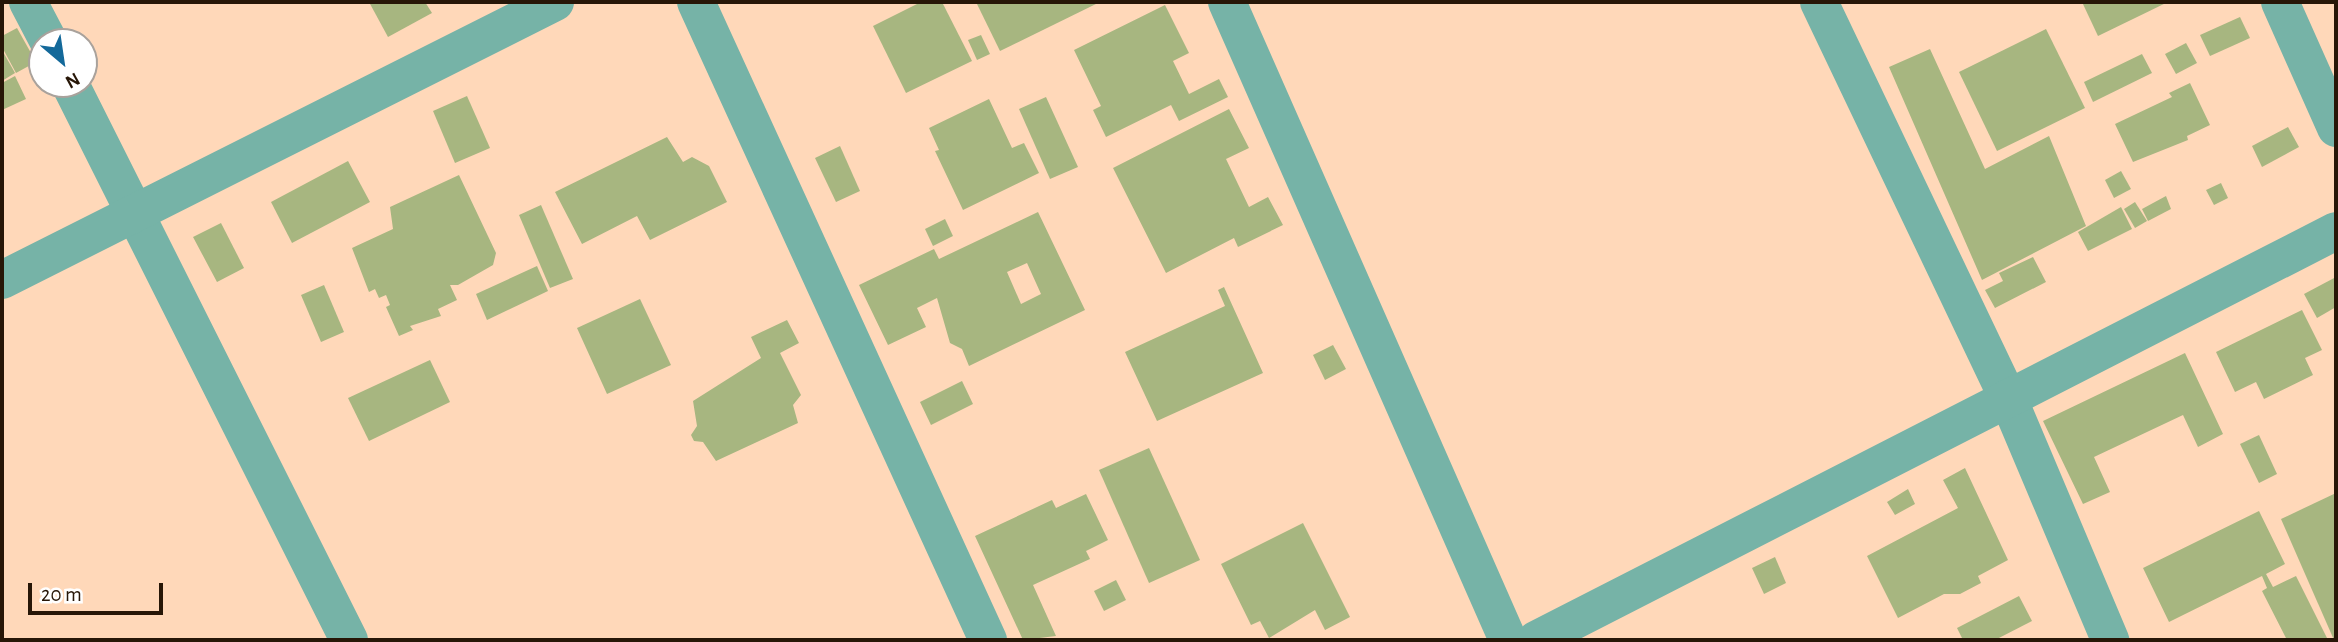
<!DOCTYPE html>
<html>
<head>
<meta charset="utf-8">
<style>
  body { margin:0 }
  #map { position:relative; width:2338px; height:642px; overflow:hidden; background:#ffd8b9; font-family:"Alegreya Sans",sans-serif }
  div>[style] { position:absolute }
  .building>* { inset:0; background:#a7b680 }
  .street>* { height:38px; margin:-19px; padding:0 19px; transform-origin:19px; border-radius:19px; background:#76b3a7 }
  span { translate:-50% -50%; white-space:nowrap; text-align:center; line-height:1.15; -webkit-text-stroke:6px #fff; paint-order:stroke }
  .frame { position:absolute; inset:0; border:4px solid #271607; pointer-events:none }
  .north { position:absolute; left:28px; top:28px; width:70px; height:70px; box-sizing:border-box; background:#fff; border:2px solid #a9a29c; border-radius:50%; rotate:151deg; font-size:19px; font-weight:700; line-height:28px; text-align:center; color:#271607 }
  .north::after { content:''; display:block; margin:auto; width:24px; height:32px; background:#14699a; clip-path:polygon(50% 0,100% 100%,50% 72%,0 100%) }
  .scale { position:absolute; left:28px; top:583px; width:135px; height:32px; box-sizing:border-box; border:4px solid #271607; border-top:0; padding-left:9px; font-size:21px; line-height:24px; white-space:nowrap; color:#271607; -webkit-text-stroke:5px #fff; paint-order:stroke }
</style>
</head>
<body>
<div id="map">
  <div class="building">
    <i style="clip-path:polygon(369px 2px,425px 2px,432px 13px,388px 37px)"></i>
    <i style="clip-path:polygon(921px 2px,942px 2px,972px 61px,906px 93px,873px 26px)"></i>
    <i style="clip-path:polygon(976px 2px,1100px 2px,1000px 51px)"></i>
    <i style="clip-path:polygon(2082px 2px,2168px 2px,2098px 36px)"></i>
    <i style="clip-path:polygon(1165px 5px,1189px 53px,1173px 61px,1189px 94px,1219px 79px,1228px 97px,1179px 121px,1171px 105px,1106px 137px,1093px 110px,1101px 106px,1074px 50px)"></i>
    <i style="clip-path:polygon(2240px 17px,2250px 38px,2210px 56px,2200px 35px)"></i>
    <i style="clip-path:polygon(17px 28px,36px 62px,16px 73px,2px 47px,2px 36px)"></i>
    <i style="clip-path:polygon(2046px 29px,2085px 108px,1997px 151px,1959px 72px)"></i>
    <i style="clip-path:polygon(981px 35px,990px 54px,977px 60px,968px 40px)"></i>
    <i style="clip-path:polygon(2186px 43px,2197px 63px,2176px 74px,2165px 54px)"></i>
    <i style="clip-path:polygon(1930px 49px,1985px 169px,2049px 136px,2086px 226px,1982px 280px,1889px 67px)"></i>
    <i style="clip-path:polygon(2px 50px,15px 73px,2px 81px)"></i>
    <i style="clip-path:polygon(2142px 54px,2152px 73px,2093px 102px,2084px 82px)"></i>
    <i style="clip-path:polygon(15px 76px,26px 99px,2px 110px,2px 83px)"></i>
    <i style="clip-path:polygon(2190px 83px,2210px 125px,2187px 136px,2188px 140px,2133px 162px,2115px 124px,2172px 97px,2169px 93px)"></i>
    <i style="clip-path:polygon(467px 96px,490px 148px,455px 163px,433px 111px)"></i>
    <i style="clip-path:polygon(1046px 97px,1078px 167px,1050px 179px,1019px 109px)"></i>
    <i style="clip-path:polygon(989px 99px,1012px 148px,1024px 143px,1039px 173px,963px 210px,935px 151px,939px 150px,929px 128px)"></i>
    <i style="clip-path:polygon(1229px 109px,1249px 148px,1226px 159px,1249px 207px,1268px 197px,1283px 225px,1238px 247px,1234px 238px,1166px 273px,1113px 168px)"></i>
    <i style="clip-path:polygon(2288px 127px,2299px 147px,2262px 167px,2252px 146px)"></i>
    <i style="clip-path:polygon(667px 137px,683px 162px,692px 157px,709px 166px,727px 202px,650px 240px,637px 216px,582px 244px,555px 192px)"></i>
    <i style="clip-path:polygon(840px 146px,860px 191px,836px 202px,815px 158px)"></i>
    <i style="clip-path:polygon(348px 161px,370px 202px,292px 243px,271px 202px)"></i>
    <i style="clip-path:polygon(2121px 171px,2131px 189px,2114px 198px,2105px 180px)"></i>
    <i style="clip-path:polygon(459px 175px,496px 253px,493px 265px,458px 285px,450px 285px,457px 300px,438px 309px,441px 316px,410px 326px,413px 330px,399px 336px,386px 307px,390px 305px,386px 295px,379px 298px,375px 289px,369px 292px,352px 248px,393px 229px,390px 207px)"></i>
    <i style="clip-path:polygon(2221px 183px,2228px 198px,2214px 205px,2206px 190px)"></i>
    <i style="clip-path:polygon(2166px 196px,2171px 209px,2148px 221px,2142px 209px)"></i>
    <i style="clip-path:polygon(2135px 202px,2147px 221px,2135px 228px,2124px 209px)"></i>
    <i style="clip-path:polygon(541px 205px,573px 279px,550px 288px,519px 215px)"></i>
    <i style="clip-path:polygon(2121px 207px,2132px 229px,2088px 251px,2078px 232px)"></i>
    <i style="clip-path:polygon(evenodd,1038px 212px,1085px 310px,969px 366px,962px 349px,950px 343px,937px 298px,917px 308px,926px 327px,888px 345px,859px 285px,934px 249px,939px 259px,1038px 212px,1027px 263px,1041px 294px,1021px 304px,1007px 272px,1027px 263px)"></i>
    <i style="clip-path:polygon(945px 219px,953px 236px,933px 246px,925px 229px)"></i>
    <i style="clip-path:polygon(221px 223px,244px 268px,217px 282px,193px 237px)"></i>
    <i style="clip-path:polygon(2033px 257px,2046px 282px,1995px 308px,1985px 290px,2003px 281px,1999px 273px)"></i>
    <i style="clip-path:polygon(537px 266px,548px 291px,487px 320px,476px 294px)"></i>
    <i style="clip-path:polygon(2336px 277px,2336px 307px,2317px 318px,2304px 294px)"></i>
    <i style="clip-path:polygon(324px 285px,344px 332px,321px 342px,301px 295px)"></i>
    <i style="clip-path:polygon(1224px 287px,1263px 373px,1157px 421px,1125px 352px,1225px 306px,1218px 290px)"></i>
    <i style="clip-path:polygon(640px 299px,671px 365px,607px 394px,577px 328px)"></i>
    <i style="clip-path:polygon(2302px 310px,2322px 350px,2305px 358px,2313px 375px,2264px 399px,2256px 382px,2235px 392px,2216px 352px)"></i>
    <i style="clip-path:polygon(787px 320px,799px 343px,780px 353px,801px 395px,793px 405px,798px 423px,716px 461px,703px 442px,694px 441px,691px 435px,697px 426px,693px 401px,761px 358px,751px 337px)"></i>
    <i style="clip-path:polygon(1333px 345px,1346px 369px,1325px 380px,1313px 355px)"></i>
    <i style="clip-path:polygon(2185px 353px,2223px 434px,2198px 447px,2183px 415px,2094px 457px,2110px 492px,2083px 504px,2043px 421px)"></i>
    <i style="clip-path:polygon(430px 360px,450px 402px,369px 441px,348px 398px)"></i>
    <i style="clip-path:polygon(962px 381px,973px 404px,931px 425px,920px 402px)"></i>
    <i style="clip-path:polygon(2259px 435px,2277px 474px,2259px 483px,2240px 444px)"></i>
    <i style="clip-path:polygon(1149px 448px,1200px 560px,1149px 583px,1099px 470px)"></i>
    <i style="clip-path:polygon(1965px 468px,2008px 560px,1978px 576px,1981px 583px,1960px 594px,1944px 594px,1898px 618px,1867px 556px,1958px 508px,1943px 480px)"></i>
    <i style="clip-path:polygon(1908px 489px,1915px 504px,1895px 515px,1887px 502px)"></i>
    <i style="clip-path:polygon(2336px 493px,2336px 639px,2334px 640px,2281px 519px)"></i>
    <i style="clip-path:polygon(1086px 494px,1108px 540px,1086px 551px,1090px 559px,1033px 585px,1056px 636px,1023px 640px,975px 536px,1052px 500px,1056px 508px)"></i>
    <i style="clip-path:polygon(2259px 511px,2285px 564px,2266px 574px,2273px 587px,2296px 576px,2328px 640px,2287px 640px,2262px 591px,2267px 588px,2262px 576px,2169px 622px,2143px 568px)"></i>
    <i style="clip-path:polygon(1303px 523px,1350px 617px,1325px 630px,1315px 610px,1269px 638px,1260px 621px,1251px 625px,1221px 564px)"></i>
    <i style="clip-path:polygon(1775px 557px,1786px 583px,1764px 594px,1752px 568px)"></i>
    <i style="clip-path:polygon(1116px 580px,1126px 600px,1104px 611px,1094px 591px)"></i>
    <i style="clip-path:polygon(2019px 596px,2032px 621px,1995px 640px,1963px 640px,1957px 628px)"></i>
  </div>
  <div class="street">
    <i style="left:28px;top:2px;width:45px;rotate:62.3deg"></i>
    <i style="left:696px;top:2px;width:702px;rotate:65.41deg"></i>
    <i style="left:1227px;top:2px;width:697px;rotate:66.23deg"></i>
    <i style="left:1819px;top:2px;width:439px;rotate:64.5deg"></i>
    <i style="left:2008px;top:398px;width:263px;rotate:67.1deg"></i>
    <i style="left:2280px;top:2px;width:138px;rotate:66deg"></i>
    <i style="left:70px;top:84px;width:622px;rotate:63.35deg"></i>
    <i style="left:2px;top:280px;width:619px;rotate:-26.69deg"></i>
    <i style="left:1536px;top:640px;width:898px;rotate:-27.08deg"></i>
  </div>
  <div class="frame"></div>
  <div class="north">N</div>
  <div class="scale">20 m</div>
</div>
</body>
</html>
